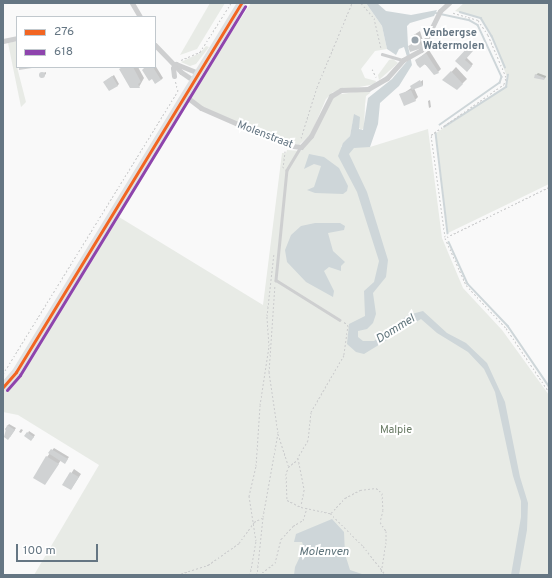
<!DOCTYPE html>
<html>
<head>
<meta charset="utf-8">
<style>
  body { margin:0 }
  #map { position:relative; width:552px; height:578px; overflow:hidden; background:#f9f9f9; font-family:Overpass,sans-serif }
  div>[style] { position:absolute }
  .green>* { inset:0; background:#e8ebe6 }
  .water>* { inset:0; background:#ced6d9 }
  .shadow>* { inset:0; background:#0003 }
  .stream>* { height:1.5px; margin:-0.75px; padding:0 0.75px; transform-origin:0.75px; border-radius:0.75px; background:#ced6d9 }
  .building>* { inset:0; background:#d0d2d3 }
  .round { border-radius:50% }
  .path>* { height:1px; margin-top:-0.5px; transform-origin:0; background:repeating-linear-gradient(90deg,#cbcccd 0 2px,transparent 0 4px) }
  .lane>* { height:2.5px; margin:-1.25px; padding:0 1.25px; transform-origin:1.25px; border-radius:1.25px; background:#cecfd0 }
  .street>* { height:5px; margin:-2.5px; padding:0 2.5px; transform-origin:2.5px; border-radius:2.5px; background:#cecfd0 }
  .primary>* { height:8px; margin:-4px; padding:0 4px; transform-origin:4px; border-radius:4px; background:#e1e2e2 }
  .bus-1>* { height:3px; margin:-1.5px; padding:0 1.5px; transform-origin:1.5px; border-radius:1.5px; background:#f26522 }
  .bus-2>* { height:3px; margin:-1.5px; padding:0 1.5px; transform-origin:1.5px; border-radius:1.5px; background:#8e44ad }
  .dots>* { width:11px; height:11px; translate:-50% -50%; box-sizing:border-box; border:2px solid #fff; border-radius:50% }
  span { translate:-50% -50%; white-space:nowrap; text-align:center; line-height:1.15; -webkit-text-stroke:4px #fff; paint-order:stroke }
  .poi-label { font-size:11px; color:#657683; font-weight:700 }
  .left { translate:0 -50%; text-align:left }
  .street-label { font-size:11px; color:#657683 }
  .park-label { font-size:11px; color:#687a64 }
  .water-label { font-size:12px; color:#60757c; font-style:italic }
  .frame { position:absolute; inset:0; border:4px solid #657683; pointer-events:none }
  .legend { position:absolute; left:16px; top:16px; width:140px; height:52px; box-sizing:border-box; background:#fff; border:1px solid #c1c8cd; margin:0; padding:5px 7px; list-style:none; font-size:12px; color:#657683 }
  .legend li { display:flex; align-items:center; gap:8px; height:20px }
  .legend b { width:20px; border:1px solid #c1c8cd }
  .scale { position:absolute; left:16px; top:544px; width:82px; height:18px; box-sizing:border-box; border:2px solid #657683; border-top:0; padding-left:5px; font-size:12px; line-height:14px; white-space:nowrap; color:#657683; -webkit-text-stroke:3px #fff; paint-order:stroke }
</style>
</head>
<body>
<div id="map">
  <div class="green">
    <i style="clip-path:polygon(210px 3px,225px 3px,197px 49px,180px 55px)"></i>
    <i style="clip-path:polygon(251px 3px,366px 3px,382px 26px,387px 49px,375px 51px,361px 69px,365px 78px,376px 81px,375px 84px,333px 92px,326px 99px,311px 134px,299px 145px,245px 126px,201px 106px,189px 96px)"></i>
    <i style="clip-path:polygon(464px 3px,549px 4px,549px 184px,448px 233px,436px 133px,506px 87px,508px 80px,492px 36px,481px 18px,455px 11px)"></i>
    <i style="clip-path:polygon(17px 41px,17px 67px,26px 102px,21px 107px,8px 43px)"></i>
    <i style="clip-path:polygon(206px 46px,209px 47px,196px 64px,190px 66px,181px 62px,200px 53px)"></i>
    <i style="clip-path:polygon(393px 59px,398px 63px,379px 80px,378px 75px,389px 60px)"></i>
    <i style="clip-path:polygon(369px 90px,370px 93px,366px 96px,365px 105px,364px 128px,361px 130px,353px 121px,350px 136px,341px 147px,370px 147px,428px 129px,442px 238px,463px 288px,502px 330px,549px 395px,549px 575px,34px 575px,99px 465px,18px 415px,3px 412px,3px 392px,186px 100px,189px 102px,119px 217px,263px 305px,282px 153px,286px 153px,287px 150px,301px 151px,335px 95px)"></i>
  </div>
  <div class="water">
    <i style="clip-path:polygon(366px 3px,377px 3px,386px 11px,411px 15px,437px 10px,434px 16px,410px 23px,407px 26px,408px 46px,412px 65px,399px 86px,380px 103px,378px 124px,370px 147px,354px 148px,349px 154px,367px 192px,388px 260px,386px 277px,373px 293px,376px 314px,373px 323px,367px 329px,358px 331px,358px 337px,363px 341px,374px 341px,408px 315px,423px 311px,447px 333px,466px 343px,487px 363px,505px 402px,520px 477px,528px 503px,527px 530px,519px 575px,511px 575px,521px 517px,521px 501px,513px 476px,495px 392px,484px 369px,468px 352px,437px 333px,421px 319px,364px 354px,356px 352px,347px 344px,349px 324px,365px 316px,364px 291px,374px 282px,379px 261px,357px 192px,338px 156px,343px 143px,350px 136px,354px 114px,360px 117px,359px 129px,363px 130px,368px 98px,392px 79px,408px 60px,404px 47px,399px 49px,396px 55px,387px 49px,382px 26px)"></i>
    <i style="clip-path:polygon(309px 154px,324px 157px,339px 168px,348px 186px,347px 191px,343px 194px,315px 193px,307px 190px,314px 187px,321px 166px,314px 164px,304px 169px)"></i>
    <i style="clip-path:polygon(315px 223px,340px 223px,345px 226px,344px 230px,328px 233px,333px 251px,345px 262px,341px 266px,341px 271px,329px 267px,324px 271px,334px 291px,333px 297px,306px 282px,287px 262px,285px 250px,291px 235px,301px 226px)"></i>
    <i style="clip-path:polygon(332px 519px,344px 532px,345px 554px,350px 570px,365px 575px,294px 575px,295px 567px,304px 548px,302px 542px,294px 542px,296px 534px)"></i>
  </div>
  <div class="shadow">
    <i style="clip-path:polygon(420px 31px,424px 44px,421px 47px,409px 46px,414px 42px,412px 36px)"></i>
    <i style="clip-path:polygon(471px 45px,474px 49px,466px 57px,473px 64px,467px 71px,457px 61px)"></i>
    <i style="clip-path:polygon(429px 50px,441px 69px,438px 72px,417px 60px)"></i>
    <i style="clip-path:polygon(155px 65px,163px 78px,161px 80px,143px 70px)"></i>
    <i style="clip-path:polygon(123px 67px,138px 67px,144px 78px,139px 87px,131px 87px,120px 69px)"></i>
    <i style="clip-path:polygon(456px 67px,467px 79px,457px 89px,444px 80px)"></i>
    <i style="clip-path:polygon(46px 72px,46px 74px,41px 78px,40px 74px)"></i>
    <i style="clip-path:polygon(538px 73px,546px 76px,546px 77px,544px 79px,536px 75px)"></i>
    <i style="clip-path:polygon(114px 75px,119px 84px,117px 86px,104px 82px)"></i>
    <i style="clip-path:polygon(423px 80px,423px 85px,414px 88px,418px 97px,415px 100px,401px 95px)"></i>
    <i style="clip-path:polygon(430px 100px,431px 107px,429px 108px,428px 101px)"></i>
    <i style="clip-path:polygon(9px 424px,16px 428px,10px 437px,5px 429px)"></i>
    <i style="clip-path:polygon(21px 429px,23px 430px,21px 433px,19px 432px)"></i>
    <i style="clip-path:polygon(29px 431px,35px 435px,33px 438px,28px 433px)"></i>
    <i style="clip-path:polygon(54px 448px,69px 457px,66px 461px,61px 460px,45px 484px,47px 457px)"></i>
    <i style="clip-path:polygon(74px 469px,81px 474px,71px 489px,64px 485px)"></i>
  </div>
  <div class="stream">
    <i style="left:460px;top:12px;width:22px;rotate:16deg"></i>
    <i style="left:481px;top:18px;width:21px;rotate:59deg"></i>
    <i style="left:492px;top:36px;width:34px;rotate:67deg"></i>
    <i style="left:436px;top:13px;width:34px;rotate:12deg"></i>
    <i style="left:469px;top:20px;width:10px;rotate:29deg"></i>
    <i style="left:478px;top:25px;width:57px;rotate:65.2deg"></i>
    <i style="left:502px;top:77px;width:6px;rotate:108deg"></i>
    <i style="left:500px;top:83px;width:73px;rotate:145deg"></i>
    <i style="left:444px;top:127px;width:74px;rotate:-32.8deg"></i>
    <i style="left:506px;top:87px;width:12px;rotate:-81deg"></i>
    <i style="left:436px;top:133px;width:101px;rotate:83.2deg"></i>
    <i style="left:449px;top:242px;width:46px;rotate:65.7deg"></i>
    <i style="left:468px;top:284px;width:58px;rotate:46.4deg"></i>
    <i style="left:508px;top:326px;width:73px;rotate:55.7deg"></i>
  </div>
  <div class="building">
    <i style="clip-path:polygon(416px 34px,422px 48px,410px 52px,408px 46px,413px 44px,411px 36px)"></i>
    <i style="clip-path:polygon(469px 46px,473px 51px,465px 60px,472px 66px,467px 72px,455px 61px)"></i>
    <i style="clip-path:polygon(426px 53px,439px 73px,434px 75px,425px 64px,420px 68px,417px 65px,415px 60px)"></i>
    <i style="clip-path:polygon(19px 67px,32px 67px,32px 68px,19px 70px)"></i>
    <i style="clip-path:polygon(123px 67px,133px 67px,141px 82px,138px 84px,140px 88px,130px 88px,119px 69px)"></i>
    <i style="clip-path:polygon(145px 67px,153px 67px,161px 80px,155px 84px,152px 79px,149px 81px,142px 70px)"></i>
    <i style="clip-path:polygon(451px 71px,463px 84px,457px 90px,442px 80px)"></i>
    <i class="round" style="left:39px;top:72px;width:6px;height:6px"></i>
    <i style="clip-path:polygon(535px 74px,545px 78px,544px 80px,534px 78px)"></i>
    <i style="clip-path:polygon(112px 76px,118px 86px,109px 91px,103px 82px)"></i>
    <i style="clip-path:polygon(420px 80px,423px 86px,412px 90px,410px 86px)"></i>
    <i style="clip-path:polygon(411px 90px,416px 101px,404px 106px,399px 94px)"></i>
    <i style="clip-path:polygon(7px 425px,15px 430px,8px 440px,4px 437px)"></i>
    <i style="clip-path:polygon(27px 432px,34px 437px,31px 441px,24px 436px)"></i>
    <i style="clip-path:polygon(51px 449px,68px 459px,65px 464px,48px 453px)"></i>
    <i style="clip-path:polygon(46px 456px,59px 464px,45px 485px,33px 478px)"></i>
    <i style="clip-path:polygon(70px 472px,79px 477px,71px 490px,62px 485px)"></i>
  </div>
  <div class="path">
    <i style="left:361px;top:3px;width:20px;rotate:49deg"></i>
    <i style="left:374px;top:18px;width:32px;rotate:77deg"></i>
    <i style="left:181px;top:60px;width:21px;rotate:-23deg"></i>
    <i style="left:200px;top:52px;width:58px;rotate:-57.7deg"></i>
    <i style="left:372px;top:69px;width:9px;rotate:63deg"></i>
    <i style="left:301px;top:138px;width:53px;rotate:-72.6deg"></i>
    <i style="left:317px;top:87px;width:91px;rotate:-67.4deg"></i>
    <i style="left:283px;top:168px;width:17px;rotate:-83deg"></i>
    <i style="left:549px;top:187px;width:116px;rotate:153.9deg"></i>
    <i style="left:445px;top:238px;width:51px;rotate:65.9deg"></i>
    <i style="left:466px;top:285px;width:59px;rotate:47.1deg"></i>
    <i style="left:506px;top:328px;width:77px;rotate:56.1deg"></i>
    <i style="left:445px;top:237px;width:103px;rotate:-97.8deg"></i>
    <i style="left:431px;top:135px;width:89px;rotate:-34.9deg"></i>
    <i style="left:504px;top:84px;width:7px;rotate:-74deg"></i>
    <i style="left:506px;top:77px;width:46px;rotate:-113.2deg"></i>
    <i style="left:488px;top:35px;width:18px;rotate:-124deg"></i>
    <i style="left:478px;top:20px;width:26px;rotate:-164deg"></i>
    <i style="left:344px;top:322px;width:5px;rotate:37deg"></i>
    <i style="left:348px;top:325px;width:30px;rotate:98deg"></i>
    <i style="left:344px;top:355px;width:66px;rotate:120.1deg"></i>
    <i style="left:311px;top:412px;width:28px;rotate:96deg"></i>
    <i style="left:308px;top:440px;width:24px;rotate:120deg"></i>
    <i style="left:296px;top:461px;width:9px;rotate:144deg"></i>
    <i style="left:289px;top:466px;width:8px;rotate:113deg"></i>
    <i style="left:286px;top:473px;width:27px;rotate:88deg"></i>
    <i style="left:287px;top:500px;width:16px;rotate:27deg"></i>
    <i style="left:301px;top:507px;width:30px;rotate:12deg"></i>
    <i style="left:330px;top:513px;width:47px;rotate:45deg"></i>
    <i style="left:363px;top:546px;width:37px;rotate:52deg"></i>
    <i style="left:3px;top:374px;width:333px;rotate:-58.3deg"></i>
    <i style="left:178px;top:91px;width:11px;rotate:-105deg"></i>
    <i style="left:278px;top:434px;width:33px;rotate:72deg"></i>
    <i style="left:298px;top:458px;width:33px;rotate:79deg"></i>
    <i style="left:304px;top:490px;width:16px;rotate:101deg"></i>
    <i style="left:331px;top:513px;width:21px;rotate:-47deg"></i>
    <i style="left:345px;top:498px;width:17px;rotate:-28deg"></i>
    <i style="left:360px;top:490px;width:16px;rotate:-7deg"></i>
    <i style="left:376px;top:488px;width:8px;rotate:40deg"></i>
    <i style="left:382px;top:493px;width:17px;rotate:87deg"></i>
    <i style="left:383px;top:510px;width:12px;rotate:104deg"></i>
    <i style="left:380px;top:522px;width:11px;rotate:56deg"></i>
    <i style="left:386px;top:531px;width:11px;rotate:90deg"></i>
    <i style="left:386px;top:542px;width:33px;rotate:99deg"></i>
    <i style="left:177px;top:575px;width:33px;rotate:-18deg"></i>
    <i style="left:208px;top:565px;width:38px;rotate:-35deg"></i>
    <i style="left:239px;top:543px;width:26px;rotate:-54deg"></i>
    <i style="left:254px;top:522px;width:9px;rotate:-27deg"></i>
    <i style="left:250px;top:575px;width:35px;rotate:-80deg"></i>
    <i style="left:256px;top:541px;width:46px;rotate:-98.8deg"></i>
    <i style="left:249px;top:496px;width:31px;rotate:-77deg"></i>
    <i style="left:256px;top:466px;width:61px;rotate:-86.2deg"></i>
    <i style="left:260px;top:405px;width:60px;rotate:-81.3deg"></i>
    <i style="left:269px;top:346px;width:30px;rotate:-94deg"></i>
    <i style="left:267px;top:316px;width:63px;rotate:-83.7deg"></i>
    <i style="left:257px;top:575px;width:58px;rotate:-84.1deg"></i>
    <i style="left:263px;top:517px;width:85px;rotate:-79.9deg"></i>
    <i style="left:278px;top:433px;width:62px;rotate:-98.4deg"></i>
    <i style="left:269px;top:372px;width:87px;rotate:-86.1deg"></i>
    <i style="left:259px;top:575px;width:20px;rotate:-37deg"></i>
    <i style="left:275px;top:563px;width:25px;rotate:-76deg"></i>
    <i style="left:281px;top:539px;width:18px;rotate:-47deg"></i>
    <i style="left:293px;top:526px;width:12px;rotate:-31deg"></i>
    <i style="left:303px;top:520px;width:13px;rotate:-72deg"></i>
  </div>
  <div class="lane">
    <i style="left:382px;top:54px;width:22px;rotate:16deg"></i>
    <i style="left:301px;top:147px;width:27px;rotate:121deg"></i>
    <i style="left:287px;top:170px;width:111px;rotate:95.7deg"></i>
    <i style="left:276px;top:280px;width:75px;rotate:32deg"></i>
  </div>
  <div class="street">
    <i style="left:132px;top:3px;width:16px;rotate:60deg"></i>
    <i style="left:3px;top:41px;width:14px;rotate:-12deg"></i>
    <i style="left:155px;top:45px;width:37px;rotate:46deg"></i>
    <i style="left:181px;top:72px;width:14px;rotate:34deg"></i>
    <i style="left:176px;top:64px;width:24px;rotate:22deg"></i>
    <i style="left:174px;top:76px;width:8px;rotate:-97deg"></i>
    <i style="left:173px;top:68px;width:5px;rotate:-53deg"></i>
    <i style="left:184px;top:95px;width:21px;rotate:37deg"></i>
    <i style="left:201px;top:108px;width:93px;rotate:23.5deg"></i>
    <i style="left:286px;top:145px;width:15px;rotate:8deg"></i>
    <i style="left:301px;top:147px;width:15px;rotate:-48deg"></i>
    <i style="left:311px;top:136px;width:45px;rotate:-63.4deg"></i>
    <i style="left:331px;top:96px;width:12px;rotate:-31deg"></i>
    <i style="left:341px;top:90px;width:27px;rotate:-2deg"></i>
    <i style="left:368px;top:89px;width:22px;rotate:-30deg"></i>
    <i style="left:387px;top:78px;width:24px;rotate:-48deg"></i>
    <i style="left:403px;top:60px;width:21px;rotate:-29deg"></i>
    <i style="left:421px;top:50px;width:43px;rotate:-64deg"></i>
    <i style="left:440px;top:11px;width:12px;rotate:-42deg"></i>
  </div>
  <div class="primary">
    <i style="left:3px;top:387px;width:20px;rotate:-49deg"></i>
    <i style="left:16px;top:372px;width:432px;rotate:-58.6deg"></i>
  </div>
  <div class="bus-1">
    <i style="left:3px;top:387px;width:20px;rotate:-49deg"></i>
    <i style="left:16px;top:372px;width:432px;rotate:-58.6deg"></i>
  </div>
  <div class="bus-2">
    <i style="left:7px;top:390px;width:20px;rotate:-49deg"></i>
    <i style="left:20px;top:375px;width:432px;rotate:-58.6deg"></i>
  </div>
  <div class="dots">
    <i style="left:415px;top:40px;background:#99a4ac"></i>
  </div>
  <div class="poi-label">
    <span class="left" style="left:423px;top:40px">Venbergse<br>Watermolen</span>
  </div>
  <div class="street-label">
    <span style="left:265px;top:135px;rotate:21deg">Molenstraat</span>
  </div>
  <div class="park-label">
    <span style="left:396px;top:430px">Malpie</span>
  </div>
  <div class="water-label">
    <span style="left:396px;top:330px;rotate:-32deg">Dommel</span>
    <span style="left:324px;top:553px">Molenven</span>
  </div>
  <div class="frame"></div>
  <ul class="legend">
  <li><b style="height:5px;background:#f26522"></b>276</li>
  <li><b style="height:5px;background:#8e44ad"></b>618</li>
  </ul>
  <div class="scale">100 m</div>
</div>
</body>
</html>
